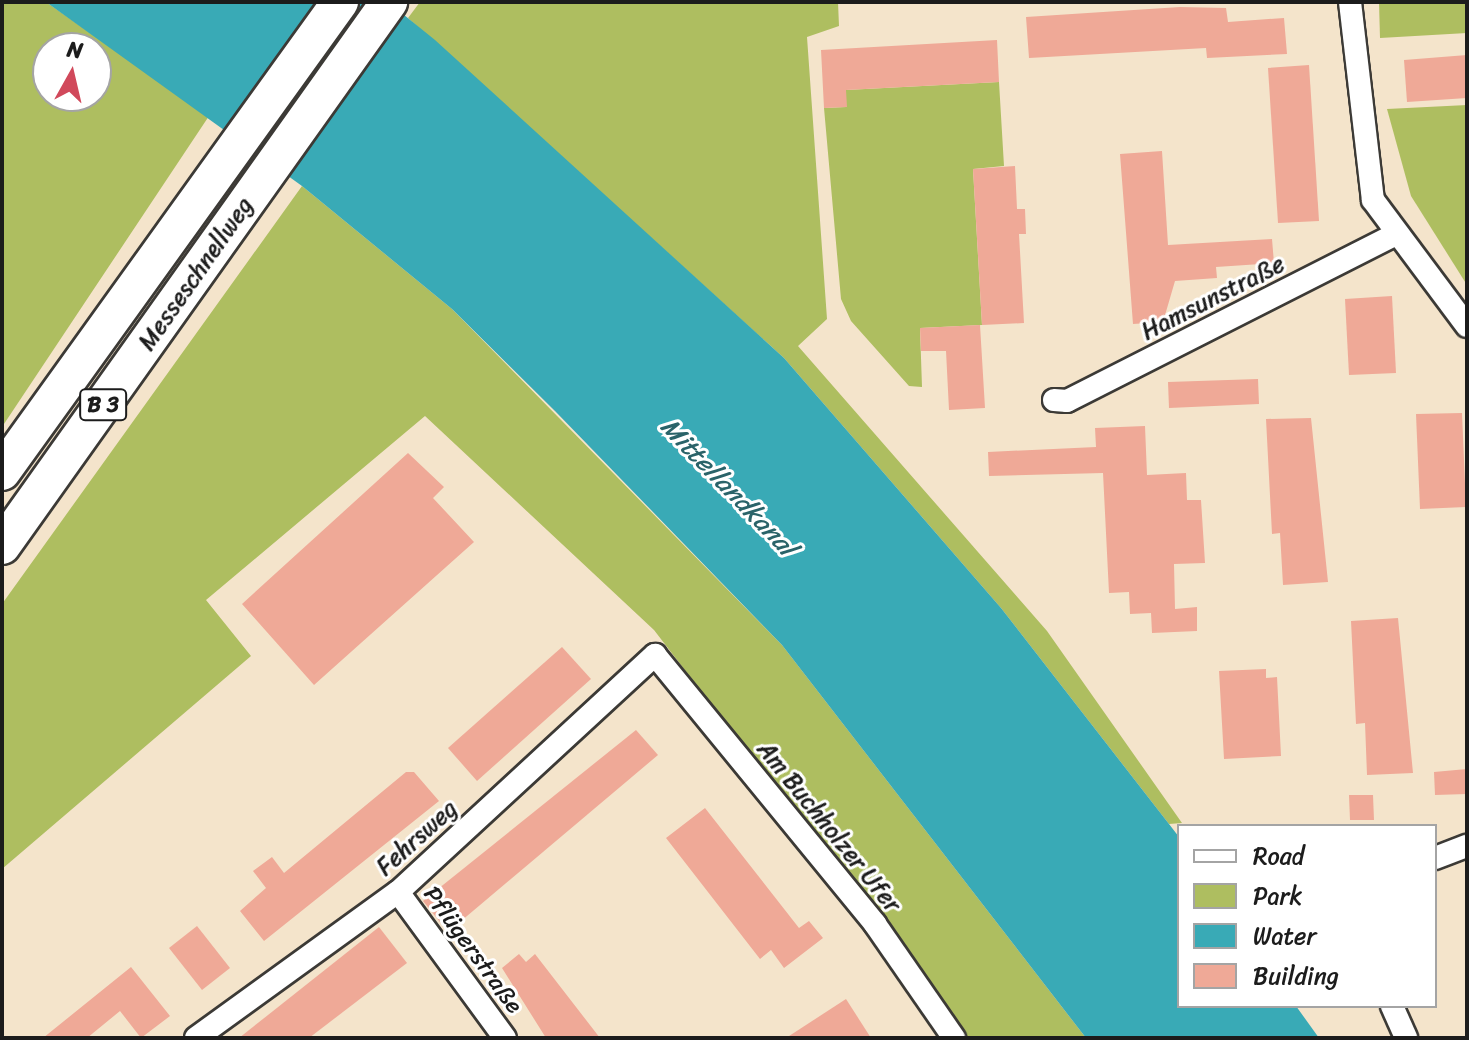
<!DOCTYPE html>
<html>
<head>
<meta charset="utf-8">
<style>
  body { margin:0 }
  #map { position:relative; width:1469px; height:1040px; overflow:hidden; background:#f4e4cb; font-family:Sriracha,sans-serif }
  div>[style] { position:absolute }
  .green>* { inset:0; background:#aebe60 }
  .water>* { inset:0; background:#39aab6 }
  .building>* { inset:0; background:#efa997 }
  .roads { filter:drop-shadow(2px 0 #3c3a36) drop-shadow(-2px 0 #3c3a36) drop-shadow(0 2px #3c3a36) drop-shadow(0 -2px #3c3a36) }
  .minor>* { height:22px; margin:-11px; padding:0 11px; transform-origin:11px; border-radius:11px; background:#fff }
  .trunk>* { height:36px; margin:-18px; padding:0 18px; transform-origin:18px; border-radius:18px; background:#fff }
  span { translate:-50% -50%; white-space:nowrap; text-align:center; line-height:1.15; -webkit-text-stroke:6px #fff; paint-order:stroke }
  .shield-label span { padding:2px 6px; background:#fff; border:2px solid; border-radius:6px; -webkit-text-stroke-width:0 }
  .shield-label { font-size:22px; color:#1c1c1c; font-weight:700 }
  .street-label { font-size:24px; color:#1c1c1c }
  .water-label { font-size:26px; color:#2a6369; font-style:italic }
  .frame { position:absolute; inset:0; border:4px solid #1c1c1c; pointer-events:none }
  .legend { position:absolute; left:1177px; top:824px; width:260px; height:184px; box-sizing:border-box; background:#fff; border:2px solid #a4a4a4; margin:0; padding:10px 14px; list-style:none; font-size:24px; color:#1c1c1c }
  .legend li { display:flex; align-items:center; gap:16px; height:40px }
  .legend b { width:40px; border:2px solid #a4a4a4 }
  .north { position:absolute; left:32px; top:32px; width:80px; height:80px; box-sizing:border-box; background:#fff; border:2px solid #a4a4a4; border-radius:50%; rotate:8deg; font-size:22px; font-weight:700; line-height:32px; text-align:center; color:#1c1c1c }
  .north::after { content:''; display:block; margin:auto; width:28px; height:36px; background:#d1495b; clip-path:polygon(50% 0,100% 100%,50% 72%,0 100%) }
</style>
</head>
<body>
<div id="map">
  <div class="green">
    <i style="clip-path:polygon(evenodd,2px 2px,46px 2px,209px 116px,2px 427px,2px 2px,48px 48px,96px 48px,96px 96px,48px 96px,48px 48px)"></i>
    <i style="clip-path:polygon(420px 2px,838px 2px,839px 26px,807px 37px,827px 319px,798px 346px,1047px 631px,1182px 823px,1169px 824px,1001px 608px,784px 358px,408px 18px)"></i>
    <i style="clip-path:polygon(1379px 2px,1467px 2px,1467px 33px,1380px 38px)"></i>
    <i style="clip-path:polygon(999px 82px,1004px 166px,973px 169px,982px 325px,920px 328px,922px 387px,909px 386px,851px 321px,841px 299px,824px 108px,846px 107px,846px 90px)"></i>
    <i style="clip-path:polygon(1467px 105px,1467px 285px,1411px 196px,1387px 109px)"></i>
    <i style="clip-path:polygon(302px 186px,452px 309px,782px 645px,1086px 1038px,968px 1038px,654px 630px,425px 416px,206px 600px,251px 656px,2px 869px,2px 604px)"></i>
  </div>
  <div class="water">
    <i style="clip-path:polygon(46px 2px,388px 2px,435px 40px,784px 358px,1001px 608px,1169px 824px,1179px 837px,1179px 1006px,1296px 1006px,1319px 1038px,1086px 1038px,782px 645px,555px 411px,452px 309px,302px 186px)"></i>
  </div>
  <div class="building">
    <i style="clip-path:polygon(1180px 7px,1226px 8px,1228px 22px,1284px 18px,1287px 54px,1207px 58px,1206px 48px,1029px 58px,1026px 17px)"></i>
    <i style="clip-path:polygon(997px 40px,999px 82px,846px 90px,847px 107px,824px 108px,821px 50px)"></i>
    <i style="clip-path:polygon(1467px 55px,1467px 98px,1407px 102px,1404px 60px)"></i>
    <i style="clip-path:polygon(1309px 65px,1319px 221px,1278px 223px,1268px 68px)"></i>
    <i style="clip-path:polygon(1162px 151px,1168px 245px,1272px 239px,1274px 263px,1216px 267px,1217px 278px,1175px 281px,1163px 322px,1133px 324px,1120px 154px)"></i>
    <i style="clip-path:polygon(1015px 166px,1017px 209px,1025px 209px,1026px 234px,1019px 234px,1024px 323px,982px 325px,973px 169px)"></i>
    <i style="clip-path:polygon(1392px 296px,1396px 373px,1349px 375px,1345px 299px)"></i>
    <i style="clip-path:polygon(980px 325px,985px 408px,949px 410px,946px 351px,921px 351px,920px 328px)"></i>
    <i style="clip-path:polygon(1258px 379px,1259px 404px,1169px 408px,1168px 382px)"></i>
    <i style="clip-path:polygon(1462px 413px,1466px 507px,1420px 509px,1416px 414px)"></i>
    <i style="clip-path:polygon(1311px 418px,1328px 582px,1283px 585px,1280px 533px,1272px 534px,1266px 419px)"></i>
    <i style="clip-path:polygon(1145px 426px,1147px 475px,1186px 473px,1187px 500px,1201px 500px,1205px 563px,1174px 564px,1175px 609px,1197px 607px,1197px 631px,1152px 633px,1151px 613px,1130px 614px,1129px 592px,1109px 593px,1103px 473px,989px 476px,988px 452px,1096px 447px,1095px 428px)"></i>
    <i style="clip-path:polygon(408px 453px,444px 487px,433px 498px,474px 542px,314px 685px,242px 604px)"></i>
    <i style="clip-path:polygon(1398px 618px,1413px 773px,1367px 775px,1365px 723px,1356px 724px,1351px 621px)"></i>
    <i style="clip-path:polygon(562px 647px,591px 679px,477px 781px,448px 748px)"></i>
    <i style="clip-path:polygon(1266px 669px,1266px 678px,1277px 677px,1281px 756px,1224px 759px,1219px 671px)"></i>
    <i style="clip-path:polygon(636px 730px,658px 755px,448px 932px,423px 901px)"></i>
    <i style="clip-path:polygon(1467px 769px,1467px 794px,1435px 795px,1434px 772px)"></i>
    <i style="clip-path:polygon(406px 772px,414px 772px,439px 801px,264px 941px,240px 911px,266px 888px,253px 871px,272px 857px,284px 873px)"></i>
    <i style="clip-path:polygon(1349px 795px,1373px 795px,1374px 820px,1350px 820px)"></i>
    <i style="clip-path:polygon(705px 808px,799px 928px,809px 921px,823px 938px,784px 968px,771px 950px,760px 959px,666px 838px)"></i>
    <i style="clip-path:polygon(197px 926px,230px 968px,202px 990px,169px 948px)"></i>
    <i style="clip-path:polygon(379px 927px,407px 963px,309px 1038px,239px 1038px)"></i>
    <i style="clip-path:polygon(519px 954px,526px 962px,535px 954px,600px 1038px,546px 1038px,502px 968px)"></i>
    <i style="clip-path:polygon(131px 967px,170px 1016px,141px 1038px,120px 1011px,87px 1038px,43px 1038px)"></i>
    <i style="clip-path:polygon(846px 999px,871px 1038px,786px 1038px)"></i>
  </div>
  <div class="roads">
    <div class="minor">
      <i style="left:1350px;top:2px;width:199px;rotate:83.4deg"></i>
      <i style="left:1373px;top:200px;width:157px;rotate:53.3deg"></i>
      <i style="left:1054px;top:400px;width:13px;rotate:4deg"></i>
      <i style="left:1067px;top:401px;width:367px;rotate:-26.9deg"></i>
      <i style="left:1435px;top:858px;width:34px;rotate:-21deg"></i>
      <i style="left:398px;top:892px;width:181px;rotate:53.8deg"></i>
      <i style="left:1392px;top:1006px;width:35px;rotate:66deg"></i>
      <i style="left:196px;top:1038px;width:249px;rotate:-35.9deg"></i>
      <i style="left:398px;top:892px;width:350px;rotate:-42.7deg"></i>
      <i style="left:655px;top:655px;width:348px;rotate:50.7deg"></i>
      <i style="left:875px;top:924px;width:139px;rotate:55.3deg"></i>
    </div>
    <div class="trunk">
      <i style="left:2px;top:472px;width:579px;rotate:-54.28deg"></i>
      <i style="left:2px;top:546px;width:668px;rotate:-54.57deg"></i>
    </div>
  </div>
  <div class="shield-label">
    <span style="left:103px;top:405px">B 3</span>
  </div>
  <div class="street-label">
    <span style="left:196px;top:274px;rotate:-55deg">Messeschnellweg</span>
    <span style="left:1213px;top:298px;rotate:-27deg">Hamsunstraße</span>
    <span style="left:829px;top:827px;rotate:51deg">Am Buchholzer Ufer</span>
    <span style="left:417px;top:838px;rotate:-42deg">Fehrsweg</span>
    <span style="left:473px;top:950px;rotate:54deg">Pflügerstraße</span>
  </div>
  <div class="water-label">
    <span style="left:728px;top:487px;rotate:46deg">Mittellandkanal</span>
  </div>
  <div class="frame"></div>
  <ul class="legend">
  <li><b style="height:10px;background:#fff"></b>Road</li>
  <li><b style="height:22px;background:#aebe60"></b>Park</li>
  <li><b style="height:22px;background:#39aab6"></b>Water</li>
  <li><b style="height:22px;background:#efa997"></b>Building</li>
  </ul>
  <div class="north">N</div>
</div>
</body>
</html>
